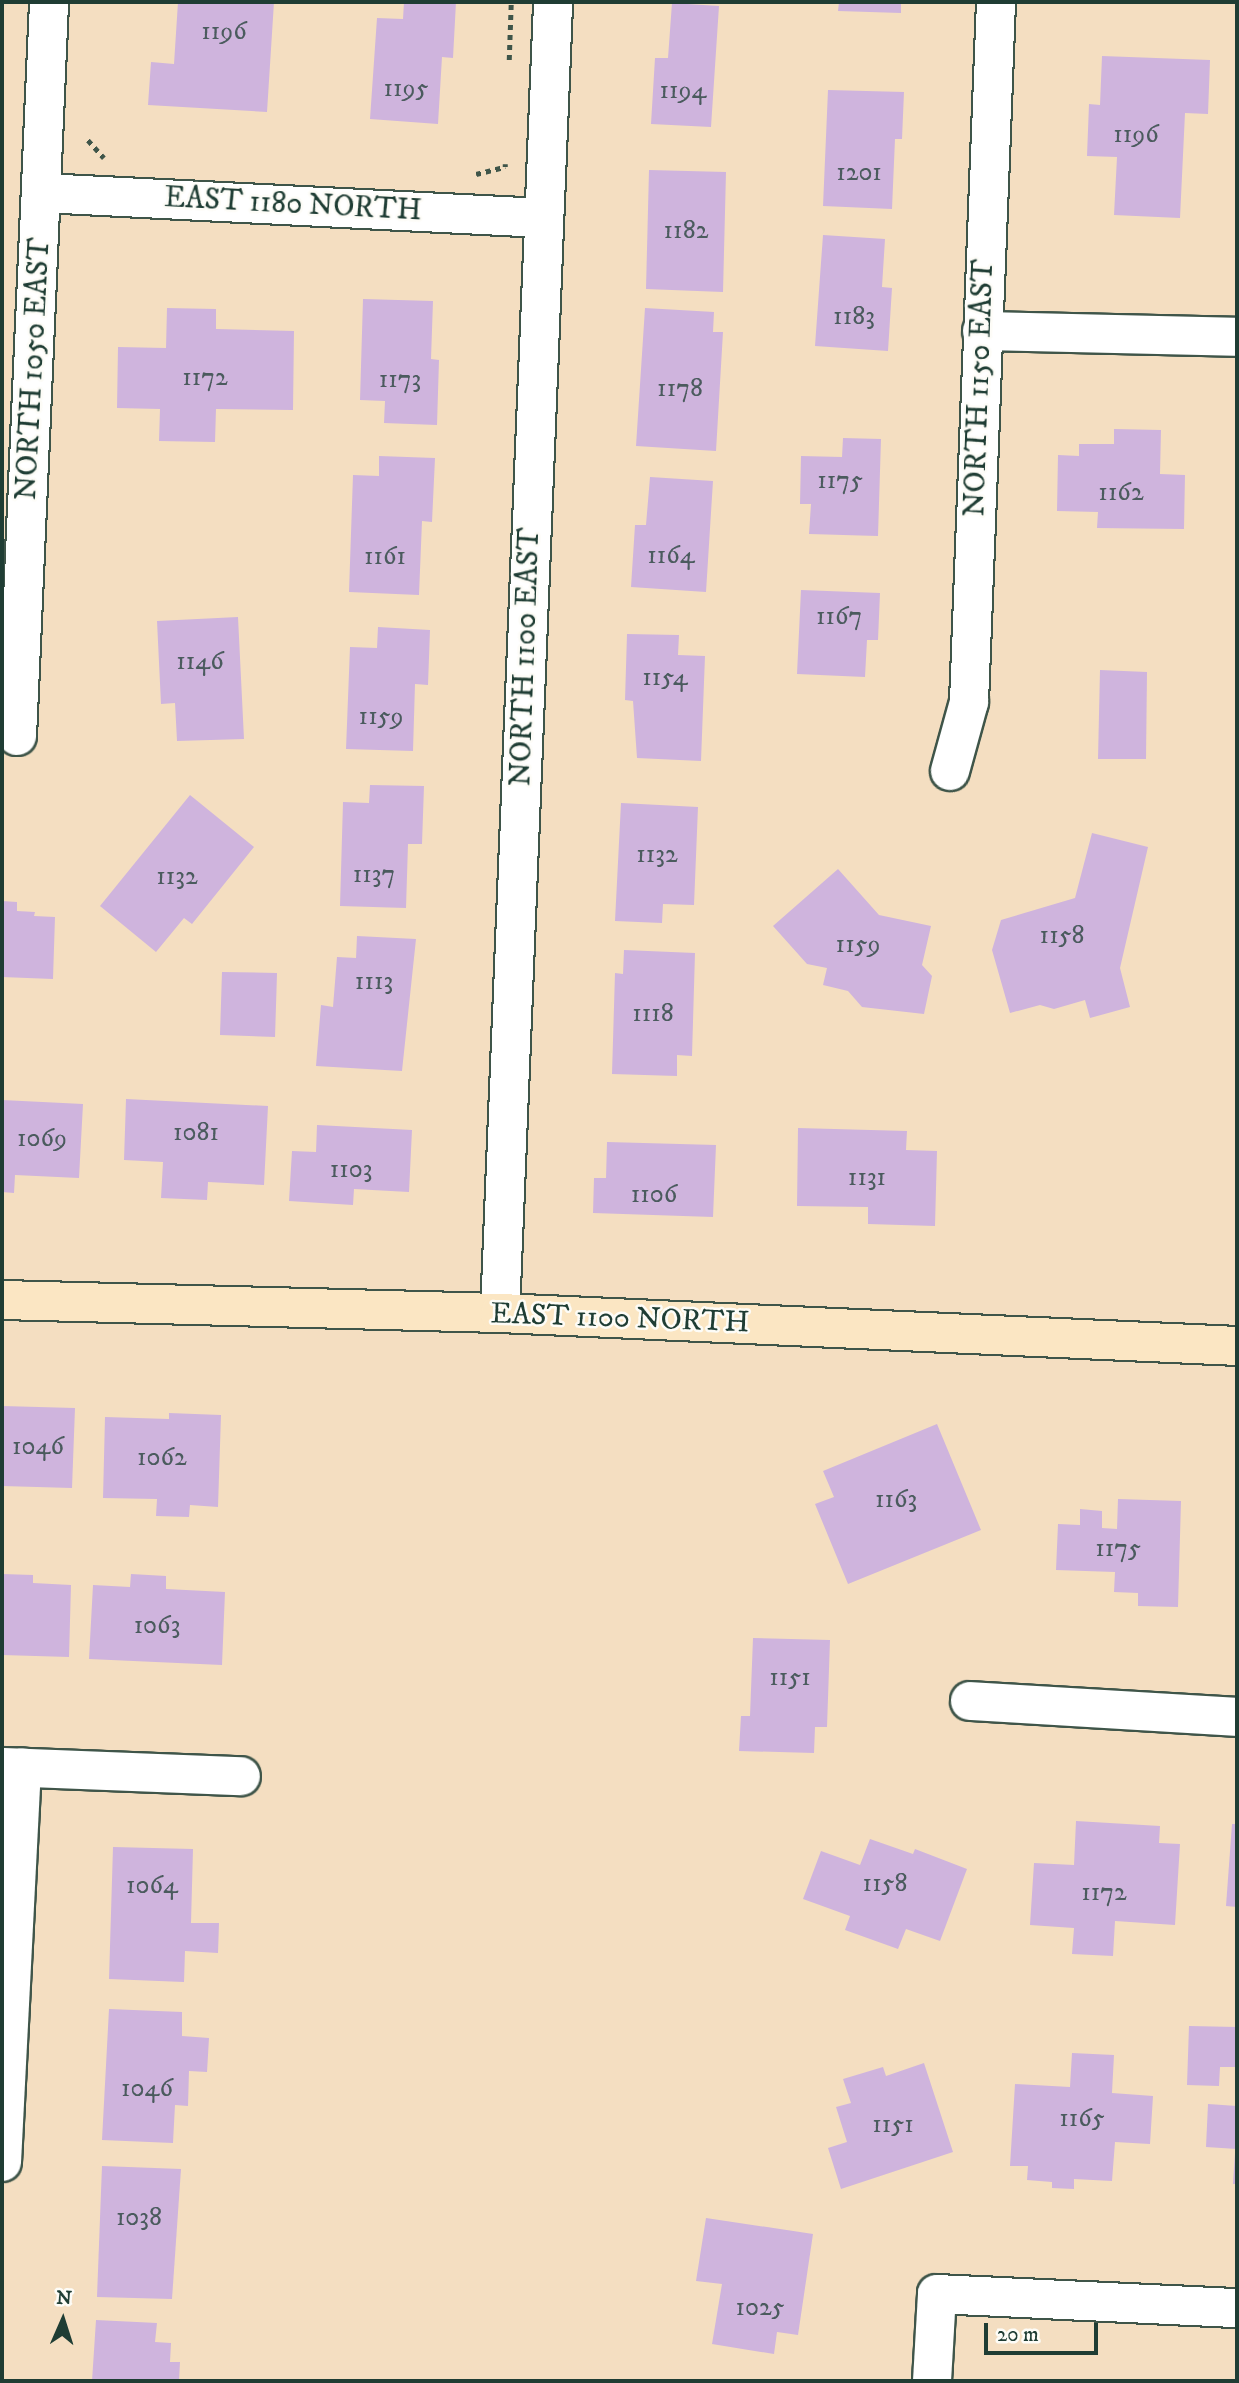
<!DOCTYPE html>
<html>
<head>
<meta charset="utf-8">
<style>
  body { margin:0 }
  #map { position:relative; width:1239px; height:2383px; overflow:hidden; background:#f4dec1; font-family:"IM FELL DW Pica",serif }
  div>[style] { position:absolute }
  .building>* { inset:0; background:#cfb4dd }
  .path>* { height:4.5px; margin-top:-2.25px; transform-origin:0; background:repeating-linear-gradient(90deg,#3f5549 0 5px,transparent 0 10px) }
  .roads { filter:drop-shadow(2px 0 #3f5549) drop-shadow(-2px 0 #3f5549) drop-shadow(0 2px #3f5549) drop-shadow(0 -2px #3f5549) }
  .street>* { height:38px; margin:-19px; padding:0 19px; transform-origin:19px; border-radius:19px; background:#fff }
  .secondary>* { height:38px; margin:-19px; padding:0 19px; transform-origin:19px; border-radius:19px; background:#fbe6c3 }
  span { translate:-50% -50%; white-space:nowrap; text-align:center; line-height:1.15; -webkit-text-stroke:5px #fdfcf7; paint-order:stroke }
  .number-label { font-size:26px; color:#4b5b5e }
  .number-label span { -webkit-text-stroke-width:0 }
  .street-label { font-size:30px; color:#1f3d34 }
  .frame { position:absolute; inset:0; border:4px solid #1f3d34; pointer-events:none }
  .north { position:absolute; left:28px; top:2285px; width:70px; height:70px; -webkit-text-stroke:5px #fdfcf7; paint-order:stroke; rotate:3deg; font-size:19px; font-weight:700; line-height:28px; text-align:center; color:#1f3d34 }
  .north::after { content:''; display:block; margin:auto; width:24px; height:32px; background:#1f3d34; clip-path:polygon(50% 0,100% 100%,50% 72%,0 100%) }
  .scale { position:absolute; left:984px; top:2323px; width:114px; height:32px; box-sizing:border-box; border:4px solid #1f3d34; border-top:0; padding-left:9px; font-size:21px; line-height:24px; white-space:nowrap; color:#1f3d34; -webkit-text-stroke:5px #fdfcf7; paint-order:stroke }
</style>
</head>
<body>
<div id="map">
  <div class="building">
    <i style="clip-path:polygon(178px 2px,274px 2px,267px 112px,148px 105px,151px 62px,174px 64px)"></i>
    <i style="clip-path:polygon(404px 2px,456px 2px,453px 58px,442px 57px,438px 124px,370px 119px,377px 18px,403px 19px)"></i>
    <i style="clip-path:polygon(839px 2px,901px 2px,901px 13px,838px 11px)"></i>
    <i style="clip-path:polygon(672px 3px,719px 6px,711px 127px,651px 124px,655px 58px,668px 58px)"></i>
    <i style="clip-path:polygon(1102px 56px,1210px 60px,1208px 114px,1185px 113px,1180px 218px,1114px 215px,1117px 157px,1087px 156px,1089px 104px,1100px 105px)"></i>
    <i style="clip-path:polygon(828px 90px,904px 92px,902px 139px,895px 139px,892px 209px,823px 206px)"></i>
    <i style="clip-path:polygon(649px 170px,726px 172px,723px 292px,646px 289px)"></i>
    <i style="clip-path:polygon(823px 235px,885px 239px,882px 287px,892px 288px,888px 351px,815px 346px)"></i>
    <i style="clip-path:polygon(363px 299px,433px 301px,431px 359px,439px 360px,437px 425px,384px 423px,385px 401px,360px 400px)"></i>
    <i style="clip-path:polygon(167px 308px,216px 309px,216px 329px,294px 331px,293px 410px,216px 409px,215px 442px,159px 441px,160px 409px,117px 408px,118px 347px,166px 348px)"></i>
    <i style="clip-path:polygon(645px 308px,714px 312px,713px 332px,723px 332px,716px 451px,636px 446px)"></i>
    <i style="clip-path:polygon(1114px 429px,1161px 430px,1160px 474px,1185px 475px,1184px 529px,1097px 528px,1098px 512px,1057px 511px,1058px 455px,1079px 456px,1079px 444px,1114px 444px)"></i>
    <i style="clip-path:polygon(843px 438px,881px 439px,878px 536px,809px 534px,811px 504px,800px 504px,801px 456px,842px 457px)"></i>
    <i style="clip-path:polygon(379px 456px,435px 458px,432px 522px,422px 521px,419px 595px,349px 592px,353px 475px,379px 476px)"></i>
    <i style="clip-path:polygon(650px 477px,713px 481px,706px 592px,631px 587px,635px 525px,646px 525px)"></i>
    <i style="clip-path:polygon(801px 590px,880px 593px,878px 640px,867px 640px,865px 677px,797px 674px)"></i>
    <i style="clip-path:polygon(238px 617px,244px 739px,177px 741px,175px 703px,161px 704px,157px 621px)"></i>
    <i style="clip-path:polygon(378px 627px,430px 630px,428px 685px,415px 684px,413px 751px,346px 749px,350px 647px,377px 648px)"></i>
    <i style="clip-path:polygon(627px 634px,679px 635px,678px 655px,705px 656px,701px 761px,637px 758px,633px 701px,625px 700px)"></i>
    <i style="clip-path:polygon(1100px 670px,1147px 672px,1146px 759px,1098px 759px)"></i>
    <i style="clip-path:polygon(370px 785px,424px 786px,422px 844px,408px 844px,406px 908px,340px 906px,343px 802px,369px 803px)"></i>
    <i style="clip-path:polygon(190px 795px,254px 847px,192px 924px,184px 918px,156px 952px,100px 906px)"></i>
    <i style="clip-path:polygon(621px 803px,698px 807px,694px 905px,663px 904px,662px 923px,615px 921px)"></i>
    <i style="clip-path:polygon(1092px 833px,1148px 847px,1120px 968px,1130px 1007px,1090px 1018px,1085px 1000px,1054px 1009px,1040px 1005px,1010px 1013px,992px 950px,1001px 920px,1075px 898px)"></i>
    <i style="clip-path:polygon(838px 869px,879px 915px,931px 926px,922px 965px,932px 976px,924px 1014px,862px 1007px,848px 991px,823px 985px,827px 968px,807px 964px,773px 926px)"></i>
    <i style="clip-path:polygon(2px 901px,17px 902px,17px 911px,35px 912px,34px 916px,55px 917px,53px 979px,2px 977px)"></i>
    <i style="clip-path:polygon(357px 936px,416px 939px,402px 1071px,316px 1066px,321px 1005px,333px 1007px,337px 957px,356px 958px)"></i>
    <i style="clip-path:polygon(624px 950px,695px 953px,692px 1056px,677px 1055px,677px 1076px,612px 1074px,615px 973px,623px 974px)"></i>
    <i style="clip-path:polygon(222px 972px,277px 973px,275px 1037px,220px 1035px)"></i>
    <i style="clip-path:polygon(126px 1099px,268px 1106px,264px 1185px,208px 1182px,207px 1200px,161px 1198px,163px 1162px,124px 1160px)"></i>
    <i style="clip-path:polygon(2px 1100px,83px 1104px,79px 1178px,15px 1175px,14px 1193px,2px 1192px)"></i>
    <i style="clip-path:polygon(317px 1125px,412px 1130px,409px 1192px,354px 1189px,353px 1205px,289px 1201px,292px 1151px,316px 1152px)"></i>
    <i style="clip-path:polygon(798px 1128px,907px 1131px,906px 1150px,937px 1151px,935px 1226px,868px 1224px,868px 1207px,797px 1206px)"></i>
    <i style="clip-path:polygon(607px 1142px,716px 1145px,713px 1217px,593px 1213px,594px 1178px,606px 1178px)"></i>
    <i style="clip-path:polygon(2px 1406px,75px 1408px,72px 1488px,2px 1486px)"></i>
    <i style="clip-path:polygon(169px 1413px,221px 1415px,218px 1507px,190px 1505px,189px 1517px,156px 1516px,157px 1499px,103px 1498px,105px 1417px,169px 1419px)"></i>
    <i style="clip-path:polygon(937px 1424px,981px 1530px,848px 1584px,815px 1504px,834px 1497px,823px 1471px)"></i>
    <i style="clip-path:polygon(1118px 1499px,1181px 1501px,1178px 1607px,1138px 1606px,1138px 1593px,1114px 1592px,1115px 1572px,1056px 1570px,1058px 1524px,1080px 1525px,1080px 1509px,1102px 1511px,1102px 1528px,1117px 1529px)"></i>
    <i style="clip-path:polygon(2px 1574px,33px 1575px,33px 1583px,71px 1585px,69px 1657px,2px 1655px)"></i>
    <i style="clip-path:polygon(131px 1574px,166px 1576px,166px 1589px,225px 1592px,222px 1665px,89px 1659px,93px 1585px,130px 1587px)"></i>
    <i style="clip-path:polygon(753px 1638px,830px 1640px,827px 1727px,815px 1727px,814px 1753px,739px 1751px,741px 1716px,750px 1716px)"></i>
    <i style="clip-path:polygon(1076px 1821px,1160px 1826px,1159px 1843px,1180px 1844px,1175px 1925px,1115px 1921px,1113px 1956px,1072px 1954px,1074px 1928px,1030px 1925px,1034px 1863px,1074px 1865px)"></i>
    <i style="clip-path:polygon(1232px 1824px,1237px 1824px,1237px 1907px,1226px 1906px)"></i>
    <i style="clip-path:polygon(870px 1839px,913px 1854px,915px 1849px,967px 1869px,940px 1941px,906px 1929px,898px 1949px,845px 1930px,850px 1916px,803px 1899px,821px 1851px,860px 1865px)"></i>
    <i style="clip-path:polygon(113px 1847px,193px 1849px,191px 1923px,219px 1923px,218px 1953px,185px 1951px,184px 1982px,109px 1979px)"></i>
    <i style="clip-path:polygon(109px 2009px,182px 2012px,182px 2036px,209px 2038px,207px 2072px,189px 2071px,188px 2106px,175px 2105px,173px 2143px,102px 2140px)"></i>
    <i style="clip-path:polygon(1189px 2026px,1237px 2027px,1237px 2067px,1220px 2067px,1219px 2086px,1187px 2085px)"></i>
    <i style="clip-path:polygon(1072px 2053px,1114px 2055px,1112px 2093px,1153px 2096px,1150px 2144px,1115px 2142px,1112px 2181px,1074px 2179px,1074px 2189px,1052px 2188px,1052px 2182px,1027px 2180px,1028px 2166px,1010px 2166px,1015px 2084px,1070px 2087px)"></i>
    <i style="clip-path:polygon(924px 2063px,953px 2152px,841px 2189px,828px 2148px,847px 2142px,836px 2107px,851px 2103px,843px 2079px,883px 2067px,886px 2076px)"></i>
    <i style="clip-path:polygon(1208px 2104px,1237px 2106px,1237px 2149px,1206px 2147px)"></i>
    <i style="clip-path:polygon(1235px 2153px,1237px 2153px,1237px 2184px,1233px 2184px)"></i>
    <i style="clip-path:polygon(102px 2166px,181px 2169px,172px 2299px,97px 2297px)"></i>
    <i style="clip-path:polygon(706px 2218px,813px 2234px,798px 2335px,777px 2332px,774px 2354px,712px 2344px,722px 2284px,696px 2281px)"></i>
    <i style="clip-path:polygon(96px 2320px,157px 2323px,155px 2342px,171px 2343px,170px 2362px,180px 2362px,179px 2381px,92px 2381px)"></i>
  </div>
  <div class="path">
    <i style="left:509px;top:60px;width:58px;rotate:-88deg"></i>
    <i style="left:88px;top:140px;width:24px;rotate:48deg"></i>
    <i style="left:476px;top:174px;width:30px;rotate:-14deg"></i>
    <i style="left:505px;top:167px;width:3px;rotate:-90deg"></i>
  </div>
  <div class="roads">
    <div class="street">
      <i style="left:42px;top:193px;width:502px;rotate:2.86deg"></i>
      <i style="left:982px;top:331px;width:255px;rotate:1.3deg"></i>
      <i style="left:17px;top:736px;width:735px;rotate:-87.5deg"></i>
      <i style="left:950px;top:771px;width:72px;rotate:-74.6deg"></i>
      <i style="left:969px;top:702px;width:701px;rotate:-87.79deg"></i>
      <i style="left:500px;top:1313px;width:1312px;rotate:-87.68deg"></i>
      <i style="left:970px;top:1701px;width:267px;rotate:3.4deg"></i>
      <i style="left:2px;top:1767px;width:239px;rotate:2.2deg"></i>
      <i style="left:2px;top:2162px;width:395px;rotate:-87.1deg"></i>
      <i style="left:932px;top:2381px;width:87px;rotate:-86.7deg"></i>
      <i style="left:937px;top:2294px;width:300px;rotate:2.7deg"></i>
    </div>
    <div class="secondary">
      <i style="left:2px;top:1300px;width:498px;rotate:1.5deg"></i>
      <i style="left:500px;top:1313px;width:738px;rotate:2.56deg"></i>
    </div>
  </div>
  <div class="number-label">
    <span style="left:224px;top:32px">1196</span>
    <span style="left:406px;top:89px">1195</span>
    <span style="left:683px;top:91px">1194</span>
    <span style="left:1136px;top:135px">1196</span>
    <span style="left:859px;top:173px">1201</span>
    <span style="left:686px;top:231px">1182</span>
    <span style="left:854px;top:317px">1183</span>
    <span style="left:205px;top:378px">1172</span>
    <span style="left:400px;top:380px">1173</span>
    <span style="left:680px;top:389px">1178</span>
    <span style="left:840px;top:481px">1175</span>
    <span style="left:1121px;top:493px">1162</span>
    <span style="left:671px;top:556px">1164</span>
    <span style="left:385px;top:557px">1161</span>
    <span style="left:839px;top:617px">1167</span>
    <span style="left:200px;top:662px">1146</span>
    <span style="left:665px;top:678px">1154</span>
    <span style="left:381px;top:717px">1159</span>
    <span style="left:657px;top:855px">1132</span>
    <span style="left:374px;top:875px">1137</span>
    <span style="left:177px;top:877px">1132</span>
    <span style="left:1062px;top:936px">1158</span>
    <span style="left:858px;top:945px">1159</span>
    <span style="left:374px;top:982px">1113</span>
    <span style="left:653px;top:1014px">1118</span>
    <span style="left:196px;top:1133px">1081</span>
    <span style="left:42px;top:1139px">1069</span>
    <span style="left:351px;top:1170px">1103</span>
    <span style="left:867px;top:1178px">1131</span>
    <span style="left:654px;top:1195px">1106</span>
    <span style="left:38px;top:1447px">1046</span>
    <span style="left:162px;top:1458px">1062</span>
    <span style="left:896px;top:1500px">1163</span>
    <span style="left:1118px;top:1549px">1175</span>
    <span style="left:157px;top:1626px">1063</span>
    <span style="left:790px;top:1678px">1151</span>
    <span style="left:885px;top:1884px">1158</span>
    <span style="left:152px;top:1886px">1064</span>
    <span style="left:1104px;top:1893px">1172</span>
    <span style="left:147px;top:2089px">1046</span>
    <span style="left:1082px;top:2119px">1165</span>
    <span style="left:893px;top:2125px">1151</span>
    <span style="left:139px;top:2218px">1038</span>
    <span style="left:760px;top:2308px">1025</span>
  </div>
  <div class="street-label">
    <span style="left:293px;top:205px;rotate:3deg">EAST 1180 NORTH</span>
    <span style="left:34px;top:369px;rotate:-87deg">NORTH 1050 EAST</span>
    <span style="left:980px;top:388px;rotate:-88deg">NORTH 1150 EAST</span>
    <span style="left:526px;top:657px;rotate:-88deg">NORTH 1100 EAST</span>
    <span style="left:620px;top:1319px;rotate:2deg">EAST 1100 NORTH</span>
  </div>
  <div class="frame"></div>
  <div class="north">N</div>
  <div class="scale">20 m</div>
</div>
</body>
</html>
